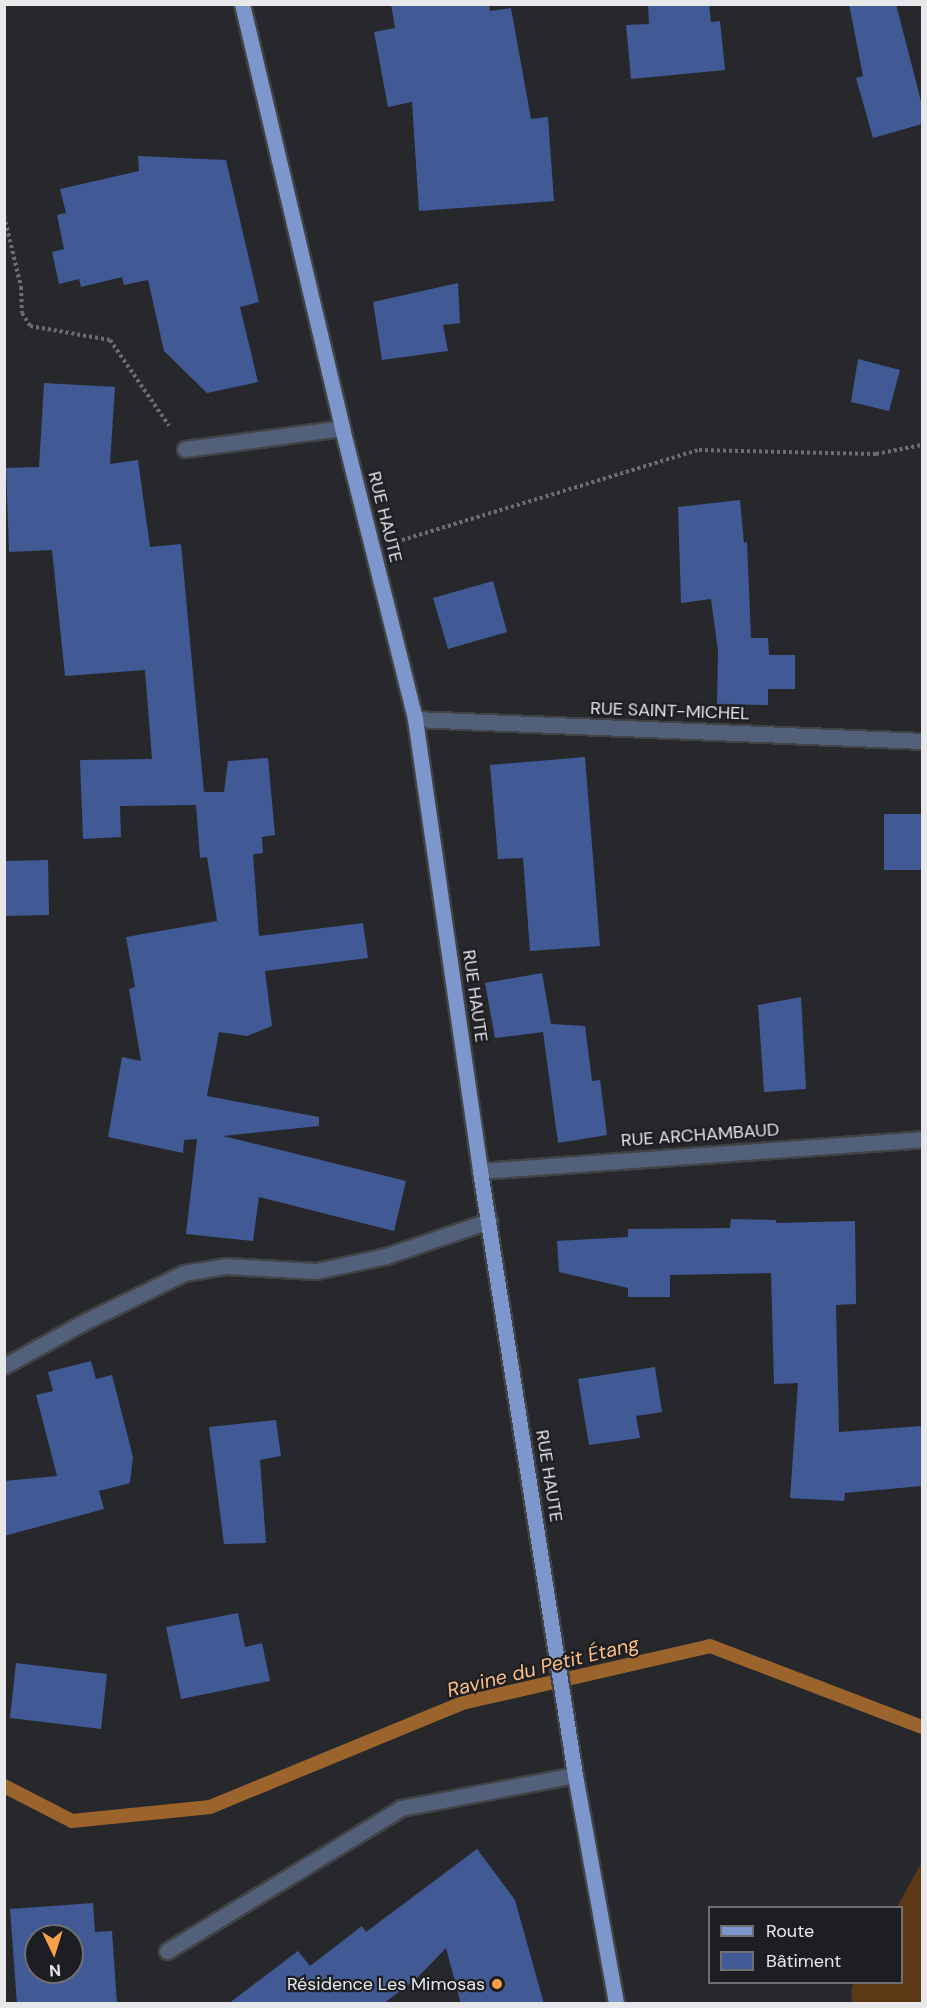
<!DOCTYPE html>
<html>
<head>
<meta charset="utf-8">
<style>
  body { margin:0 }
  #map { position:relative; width:927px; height:2008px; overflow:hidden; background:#27282b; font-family:"DM Sans",sans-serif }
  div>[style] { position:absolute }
  .green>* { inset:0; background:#5c3814 }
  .stream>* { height:14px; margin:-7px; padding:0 7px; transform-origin:7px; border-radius:7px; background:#9b642d }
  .building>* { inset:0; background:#415a95 }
  .path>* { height:4px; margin-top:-2px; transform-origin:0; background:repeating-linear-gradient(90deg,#6d6e70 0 3px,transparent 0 6px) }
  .roads { filter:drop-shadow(2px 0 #424346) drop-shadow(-2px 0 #424346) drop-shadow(0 2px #424346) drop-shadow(0 -2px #424346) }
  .minor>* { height:15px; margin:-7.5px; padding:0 7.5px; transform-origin:7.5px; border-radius:7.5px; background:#53607a }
  .major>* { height:15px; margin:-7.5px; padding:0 7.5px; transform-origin:7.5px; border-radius:7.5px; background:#7d96cc }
  .dots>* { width:16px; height:16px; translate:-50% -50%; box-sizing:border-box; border:3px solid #1d1e21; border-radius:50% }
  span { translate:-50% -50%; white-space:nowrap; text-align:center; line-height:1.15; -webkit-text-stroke:4.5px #1d1e21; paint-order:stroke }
  .street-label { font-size:18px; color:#e8e8ea }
  .poi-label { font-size:18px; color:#e8e8ea }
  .right { translate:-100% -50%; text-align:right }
  .water-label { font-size:20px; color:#febe85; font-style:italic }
  .frame { position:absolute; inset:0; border:6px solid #e8e8ea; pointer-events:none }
  .legend { position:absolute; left:708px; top:1906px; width:195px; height:78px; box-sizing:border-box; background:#1d1e21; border:2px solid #6e6f71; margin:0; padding:8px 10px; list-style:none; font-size:18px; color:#e8e8ea }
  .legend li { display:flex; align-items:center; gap:12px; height:30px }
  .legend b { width:30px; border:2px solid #6e6f71 }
  .north { position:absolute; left:24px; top:1924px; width:60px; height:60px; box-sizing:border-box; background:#1d1e21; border:2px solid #6e6f71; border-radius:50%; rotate:176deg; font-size:16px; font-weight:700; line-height:24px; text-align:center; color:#e8e8ea }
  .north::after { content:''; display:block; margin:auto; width:21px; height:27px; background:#f7a14a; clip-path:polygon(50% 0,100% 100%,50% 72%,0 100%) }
</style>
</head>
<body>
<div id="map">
  <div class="green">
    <i style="clip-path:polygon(922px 1862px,922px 2003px,852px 2003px,851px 1989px,854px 1983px,902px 1982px,902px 1908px,897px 1907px)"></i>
  </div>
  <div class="stream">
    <i style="left:4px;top:1786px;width:76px;rotate:27.2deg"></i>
    <i style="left:72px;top:1821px;width:139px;rotate:-5.8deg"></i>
    <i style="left:210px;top:1807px;width:273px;rotate:-22.4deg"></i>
    <i style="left:462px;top:1703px;width:254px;rotate:-12.9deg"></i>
    <i style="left:710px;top:1646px;width:227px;rotate:20.9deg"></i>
  </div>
  <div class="building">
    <i style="clip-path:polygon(391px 4px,489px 4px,490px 11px,511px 8px,531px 119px,548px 117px,554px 201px,419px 211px,412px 102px,388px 107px,374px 32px,395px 28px)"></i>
    <i style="clip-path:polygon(648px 4px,709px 4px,711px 22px,720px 21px,725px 70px,631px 79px,626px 25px,649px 24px)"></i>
    <i style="clip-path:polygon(849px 4px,896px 4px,922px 105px,922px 124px,873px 138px,856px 78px,863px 76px)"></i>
    <i style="clip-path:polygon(138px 156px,226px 160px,259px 302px,240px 307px,258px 382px,207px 393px,164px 351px,148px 280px,124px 285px,122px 277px,81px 287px,79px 279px,59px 284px,52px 252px,64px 249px,57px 215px,66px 213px,60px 189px,139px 171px)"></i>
    <i style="clip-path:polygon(458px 283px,460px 323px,443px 325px,448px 351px,382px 360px,373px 302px)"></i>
    <i style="clip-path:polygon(858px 359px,900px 370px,889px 411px,851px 402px)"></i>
    <i style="clip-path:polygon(44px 383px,115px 387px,110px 464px,138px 460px,150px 547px,181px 544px,204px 792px,224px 792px,228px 761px,268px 758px,275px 835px,262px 837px,263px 853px,253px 854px,259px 936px,363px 923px,368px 958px,265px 971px,272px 1026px,247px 1036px,219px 1032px,207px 1096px,319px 1117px,319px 1126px,223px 1136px,406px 1181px,394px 1231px,259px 1197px,253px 1241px,186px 1234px,197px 1139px,184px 1140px,183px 1153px,108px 1137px,122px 1057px,141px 1061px,129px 989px,135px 987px,126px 937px,217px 921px,207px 857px,200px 858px,196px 805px,120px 806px,121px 837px,83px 839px,80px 760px,152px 759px,145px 670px,65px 676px,52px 550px,9px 552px,6px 468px,39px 467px)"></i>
    <i style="clip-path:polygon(740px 500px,744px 543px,747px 542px,751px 638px,768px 638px,769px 655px,795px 655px,795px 689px,768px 689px,768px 705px,717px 704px,718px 651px,711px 599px,681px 603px,678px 507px)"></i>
    <i style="clip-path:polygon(493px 581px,507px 632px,448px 649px,433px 598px)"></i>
    <i style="clip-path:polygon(585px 757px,600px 946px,530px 951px,523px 858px,498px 859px,490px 765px)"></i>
    <i style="clip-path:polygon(884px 814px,922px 814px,922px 870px,884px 870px)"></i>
    <i style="clip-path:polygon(48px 860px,49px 915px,4px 916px,4px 861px)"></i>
    <i style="clip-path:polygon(542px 973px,551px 1024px,585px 1026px,592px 1081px,600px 1080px,607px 1135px,558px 1143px,543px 1032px,495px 1038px,485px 983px)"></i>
    <i style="clip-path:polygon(801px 997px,806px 1089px,764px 1092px,758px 1005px)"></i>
    <i style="clip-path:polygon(731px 1219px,776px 1220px,776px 1223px,855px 1221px,856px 1304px,836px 1305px,839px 1432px,922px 1426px,922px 1486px,845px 1493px,844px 1501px,790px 1498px,798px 1383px,774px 1384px,771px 1273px,670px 1275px,670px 1297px,628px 1297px,628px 1288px,559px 1272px,557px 1241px,628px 1237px,628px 1229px,730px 1228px)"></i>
    <i style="clip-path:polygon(91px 1361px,96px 1379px,112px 1375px,133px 1457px,130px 1483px,99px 1491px,104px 1509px,4px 1536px,4px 1481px,57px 1476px,36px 1395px,53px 1391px,48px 1372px)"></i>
    <i style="clip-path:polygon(655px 1367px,662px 1412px,636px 1416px,640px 1438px,589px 1445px,578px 1379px)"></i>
    <i style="clip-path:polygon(276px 1420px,281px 1456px,260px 1460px,266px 1543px,224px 1544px,209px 1427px)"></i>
    <i style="clip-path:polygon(238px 1613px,245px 1647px,262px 1643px,270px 1681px,181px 1699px,166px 1627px)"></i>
    <i style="clip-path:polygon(16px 1663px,107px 1674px,101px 1729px,10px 1718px)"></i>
    <i style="clip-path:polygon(477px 1849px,515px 1900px,544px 2004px,461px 2004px,446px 1948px,416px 1979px,383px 2004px,228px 2004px,298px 1951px,310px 1966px,362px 1926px,366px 1932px)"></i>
    <i style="clip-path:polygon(evenodd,93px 1903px,95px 1932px,112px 1931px,117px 2004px,17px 2004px,10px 1909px,93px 1903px,36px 1936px,72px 1936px,72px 1972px,36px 1972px,36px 1936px)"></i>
  </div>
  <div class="path">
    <i style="left:4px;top:216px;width:73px;rotate:76.5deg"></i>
    <i style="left:21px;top:287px;width:26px;rotate:88deg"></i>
    <i style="left:22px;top:313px;width:15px;rotate:58deg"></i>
    <i style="left:30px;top:326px;width:81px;rotate:9.9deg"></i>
    <i style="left:110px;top:340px;width:104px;rotate:55.5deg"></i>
    <i style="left:402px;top:540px;width:310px;rotate:-16.9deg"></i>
    <i style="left:699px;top:450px;width:177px;rotate:1.3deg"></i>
    <i style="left:876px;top:454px;width:47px;rotate:-11.1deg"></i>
  </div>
  <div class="roads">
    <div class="minor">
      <i style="left:185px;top:449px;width:158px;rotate:-7.6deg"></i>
      <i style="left:415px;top:719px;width:507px;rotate:2.48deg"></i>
      <i style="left:480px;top:1171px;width:443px;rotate:-4.1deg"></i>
      <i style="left:4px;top:1366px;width:94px;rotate:-28.8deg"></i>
      <i style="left:86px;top:1321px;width:109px;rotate:-26.1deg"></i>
      <i style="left:184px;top:1273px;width:43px;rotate:-9.5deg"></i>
      <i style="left:226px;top:1266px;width:90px;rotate:3.2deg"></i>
      <i style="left:316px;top:1271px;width:72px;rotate:-12.1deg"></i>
      <i style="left:386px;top:1256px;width:109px;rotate:-18.8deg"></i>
      <i style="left:167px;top:1951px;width:274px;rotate:-31.4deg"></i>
      <i style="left:401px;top:1808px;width:177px;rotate:-10.7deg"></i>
    </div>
    <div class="major">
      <i style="left:242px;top:4px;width:436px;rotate:76.7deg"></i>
      <i style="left:342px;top:428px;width:300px;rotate:75.9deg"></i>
      <i style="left:415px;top:719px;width:457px;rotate:81.8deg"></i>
      <i style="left:480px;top:1171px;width:611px;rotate:81.06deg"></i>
      <i style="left:575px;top:1775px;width:233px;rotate:79.8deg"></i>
    </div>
  </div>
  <div class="dots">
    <i style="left:497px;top:1984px;background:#f7a14a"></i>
  </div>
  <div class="street-label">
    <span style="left:385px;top:517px;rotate:76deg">RUE HAUTE</span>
    <span style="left:670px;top:711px;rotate:2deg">RUE SAINT-MICHEL</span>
    <span style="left:475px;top:996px;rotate:82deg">RUE HAUTE</span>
    <span style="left:700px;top:1135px;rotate:-4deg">RUE ARCHAMBAUD</span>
    <span style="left:549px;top:1476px;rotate:81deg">RUE HAUTE</span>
  </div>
  <div class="poi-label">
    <span class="right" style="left:485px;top:1984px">Résidence Les Mimosas</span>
  </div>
  <div class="water-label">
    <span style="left:543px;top:1667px;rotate:-14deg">Ravine du Petit Étang</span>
  </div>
  <div class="frame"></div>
  <ul class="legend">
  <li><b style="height:8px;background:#7d96cc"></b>Route</li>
  <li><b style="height:16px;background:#415a95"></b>Bâtiment</li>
  </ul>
  <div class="north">N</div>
</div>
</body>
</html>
